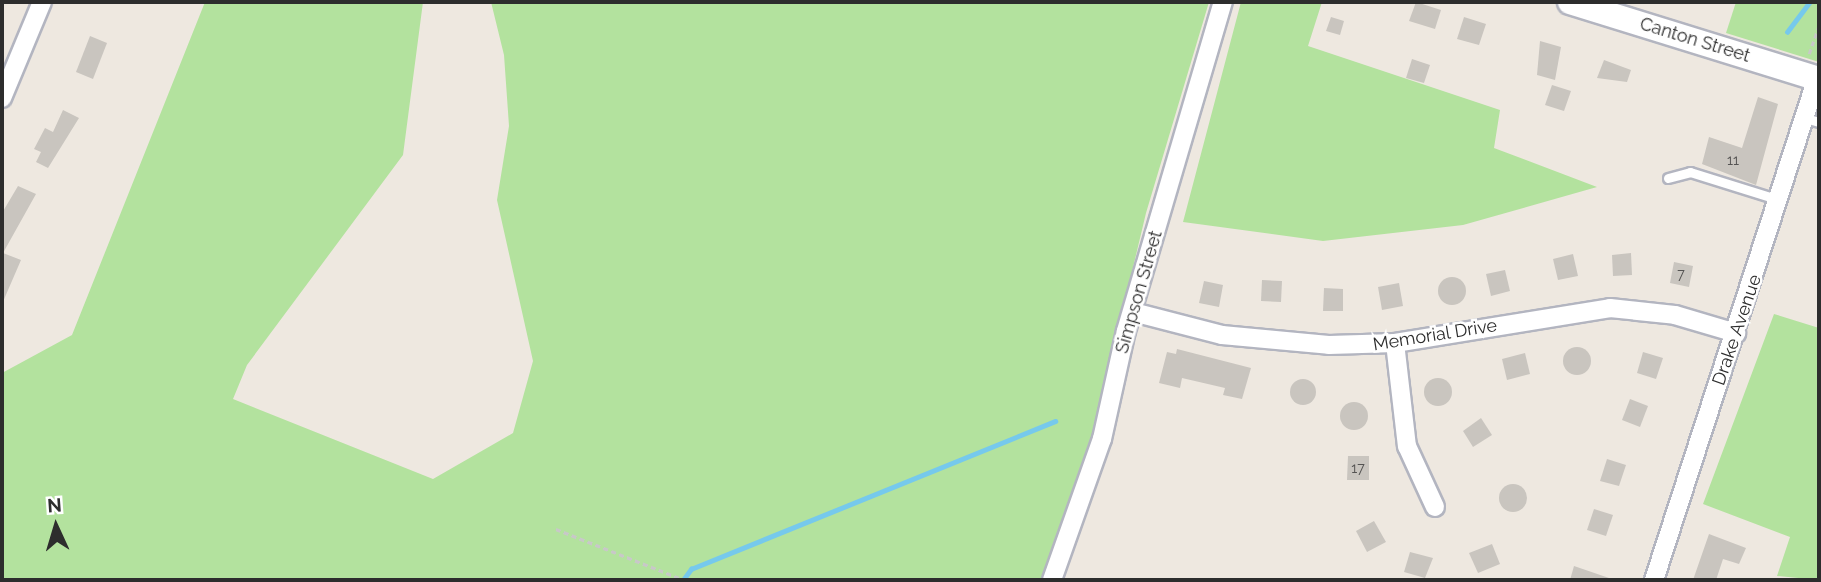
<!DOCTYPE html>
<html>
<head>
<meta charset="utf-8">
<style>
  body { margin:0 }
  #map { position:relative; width:1821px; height:582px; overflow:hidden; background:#eee8e0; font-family:Raleway,sans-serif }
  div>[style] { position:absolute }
  .green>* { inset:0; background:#b3e29e }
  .stream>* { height:4.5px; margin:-2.25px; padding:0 2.25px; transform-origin:2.25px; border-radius:2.25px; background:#76c9ec }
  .building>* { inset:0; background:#c9c5bf }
  .round { border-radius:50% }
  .path>* { height:2.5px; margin-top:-1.25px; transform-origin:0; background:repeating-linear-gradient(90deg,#c8c8c8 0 5px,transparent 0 8.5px) }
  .roads { filter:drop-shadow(2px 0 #b3b5c0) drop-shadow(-2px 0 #b3b5c0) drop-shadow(0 2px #b3b5c0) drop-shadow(0 -2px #b3b5c0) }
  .lane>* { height:9px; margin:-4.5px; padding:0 4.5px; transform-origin:4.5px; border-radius:4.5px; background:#fff }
  .street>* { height:18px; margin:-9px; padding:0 9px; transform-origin:9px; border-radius:9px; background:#fff }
  .secondary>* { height:24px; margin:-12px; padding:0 12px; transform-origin:12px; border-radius:12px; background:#fff }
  span { translate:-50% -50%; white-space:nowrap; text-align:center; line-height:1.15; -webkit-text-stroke:5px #fff; paint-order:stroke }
  .number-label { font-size:14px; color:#545352 }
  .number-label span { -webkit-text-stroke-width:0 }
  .street-label { font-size:18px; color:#2d2d2d }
  .frame { position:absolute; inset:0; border:4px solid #2d2d2d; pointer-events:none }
  .north { position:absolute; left:21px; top:491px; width:70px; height:70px; -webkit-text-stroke:5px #fff; paint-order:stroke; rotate:356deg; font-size:19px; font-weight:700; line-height:28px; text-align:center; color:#2d2d2d }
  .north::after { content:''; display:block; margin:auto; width:24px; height:32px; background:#2d2d2d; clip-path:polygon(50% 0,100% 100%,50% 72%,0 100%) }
</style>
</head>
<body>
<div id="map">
  <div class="green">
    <i style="clip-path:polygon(205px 2px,423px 2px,403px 155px,247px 365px,233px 399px,433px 479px,513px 433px,533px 361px,497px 200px,509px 126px,504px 55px,491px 2px,1209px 2px,1146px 213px,1091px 444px,1041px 580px,2px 580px,2px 373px,72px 335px)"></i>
    <i style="clip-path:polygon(1241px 2px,1322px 2px,1308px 46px,1500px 110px,1494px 148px,1597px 187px,1463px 225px,1323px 241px,1183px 222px)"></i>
    <i style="clip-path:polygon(1736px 2px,1819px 2px,1819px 62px,1726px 33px)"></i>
    <i style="clip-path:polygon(1774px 314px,1819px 328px,1819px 580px,1777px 576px,1790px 537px,1703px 504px)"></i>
  </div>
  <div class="stream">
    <i style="left:1787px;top:32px;width:38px;rotate:-53deg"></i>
    <i style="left:683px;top:580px;width:14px;rotate:-54deg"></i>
    <i style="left:691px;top:569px;width:393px;rotate:-22.1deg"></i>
  </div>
  <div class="building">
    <i style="clip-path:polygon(1416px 2px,1441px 10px,1435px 29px,1409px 21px)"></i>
    <i style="clip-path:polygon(1331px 17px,1344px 21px,1340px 35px,1326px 31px)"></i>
    <i style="clip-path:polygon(1464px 17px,1486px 24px,1479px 45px,1457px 39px)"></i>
    <i style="clip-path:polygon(90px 36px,107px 43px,93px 79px,76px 72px)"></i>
    <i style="clip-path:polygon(1540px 41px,1561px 47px,1555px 80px,1537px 75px)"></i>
    <i style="clip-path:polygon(1412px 59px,1430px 65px,1424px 83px,1406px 78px)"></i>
    <i style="clip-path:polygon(1604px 60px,1631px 70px,1627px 82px,1597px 78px)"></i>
    <i style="clip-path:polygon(1552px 85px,1571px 91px,1564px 111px,1545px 105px)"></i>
    <i style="clip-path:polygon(1758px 97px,1778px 104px,1756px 185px,1702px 164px,1709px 137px,1742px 148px)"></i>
    <i style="clip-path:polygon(63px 110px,79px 118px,48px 168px,36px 162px,41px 152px,34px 149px,45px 128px,53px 132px)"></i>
    <i style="clip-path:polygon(18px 186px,36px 194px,3px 253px,21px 260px,2px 304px,2px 213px)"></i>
    <i style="clip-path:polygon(1631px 253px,1632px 275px,1613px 276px,1612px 255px)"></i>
    <i style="clip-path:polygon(1573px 254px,1578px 276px,1558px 280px,1553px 259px)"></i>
    <i style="clip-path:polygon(1674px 262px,1693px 266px,1689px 287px,1670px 283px)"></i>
    <i style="clip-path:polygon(1505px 270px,1510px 291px,1491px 296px,1486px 274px)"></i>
    <i class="round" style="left:1438px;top:277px;width:28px;height:28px"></i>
    <i style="clip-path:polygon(1262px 280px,1282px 281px,1281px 302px,1261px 301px)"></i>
    <i style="clip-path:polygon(1204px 281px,1223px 285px,1219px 307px,1199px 303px)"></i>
    <i style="clip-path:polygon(1399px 283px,1403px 306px,1382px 310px,1378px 287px)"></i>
    <i style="clip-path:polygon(1324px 288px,1343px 289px,1343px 311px,1323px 311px)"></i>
    <i class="round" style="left:1563px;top:347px;width:28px;height:28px"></i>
    <i style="clip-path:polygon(1177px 349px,1251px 368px,1242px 399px,1223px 395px,1225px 388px,1182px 378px,1180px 388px,1159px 383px,1167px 352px,1176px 354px)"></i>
    <i style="clip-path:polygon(1643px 352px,1663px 358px,1656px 379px,1637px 373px)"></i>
    <i style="clip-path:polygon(1525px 353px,1530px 374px,1507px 380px,1502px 359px)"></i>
    <i class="round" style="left:1424px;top:378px;width:28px;height:28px"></i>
    <i class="round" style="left:1290px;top:379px;width:26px;height:26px"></i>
    <i style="clip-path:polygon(1630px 399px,1648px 406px,1640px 427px,1622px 420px)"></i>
    <i class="round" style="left:1340px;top:402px;width:28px;height:28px"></i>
    <i style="clip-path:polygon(1481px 418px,1492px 435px,1473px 447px,1463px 431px)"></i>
    <i style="clip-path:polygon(1348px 456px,1369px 456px,1369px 480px,1347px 480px)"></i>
    <i style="clip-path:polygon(1607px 459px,1626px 465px,1619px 486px,1600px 481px)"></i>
    <i class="round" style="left:1499px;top:484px;width:28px;height:28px"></i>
    <i style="clip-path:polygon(1594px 509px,1613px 515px,1606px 536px,1587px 530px)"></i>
    <i style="clip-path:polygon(1374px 521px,1386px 542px,1367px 552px,1356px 531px)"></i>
    <i style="clip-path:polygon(1709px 534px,1746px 548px,1739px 564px,1723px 559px,1716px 580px,1693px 580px)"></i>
    <i style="clip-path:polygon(1492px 544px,1500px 564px,1478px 573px,1469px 553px)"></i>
    <i style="clip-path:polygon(1410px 552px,1433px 558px,1425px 578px,1404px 572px)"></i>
    <i style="clip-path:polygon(1574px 566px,1609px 578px,1608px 580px,1570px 580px)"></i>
  </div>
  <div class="path">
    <i style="left:1809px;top:54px;width:31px;rotate:-71deg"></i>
    <i style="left:556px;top:529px;width:138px;rotate:21.7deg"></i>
  </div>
  <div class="roads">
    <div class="lane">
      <i style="left:1805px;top:118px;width:15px;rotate:16deg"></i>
      <i style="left:1668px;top:178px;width:23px;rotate:-15deg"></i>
      <i style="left:1690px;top:172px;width:94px;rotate:17.3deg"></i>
    </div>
    <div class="street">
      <i style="left:2px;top:98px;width:104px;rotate:-67.4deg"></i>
      <i style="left:1133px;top:312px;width:92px;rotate:14.5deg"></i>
      <i style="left:1222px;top:335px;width:107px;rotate:5.3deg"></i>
      <i style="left:1329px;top:345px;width:66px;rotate:-1.7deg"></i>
      <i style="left:1395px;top:343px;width:218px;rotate:-9.2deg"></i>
      <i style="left:1610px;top:308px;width:65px;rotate:6.1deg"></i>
      <i style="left:1675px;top:315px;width:64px;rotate:16.4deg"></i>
      <i style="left:1395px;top:343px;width:104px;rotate:83.4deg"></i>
      <i style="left:1407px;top:446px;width:67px;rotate:65.3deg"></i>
      <i style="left:1052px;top:580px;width:150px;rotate:-70.5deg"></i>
      <i style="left:1102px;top:439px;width:111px;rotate:-77.5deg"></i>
      <i style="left:1126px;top:331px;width:343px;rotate:-73.6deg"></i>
      <i style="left:1654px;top:580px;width:528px;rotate:-72.01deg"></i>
    </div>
    <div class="secondary">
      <i style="left:1570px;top:2px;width:261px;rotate:17.2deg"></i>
    </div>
  </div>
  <div class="number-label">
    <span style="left:1733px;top:160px">11</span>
    <span style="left:1681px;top:274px">7</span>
    <span style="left:1358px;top:468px">17</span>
  </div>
  <div class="street-label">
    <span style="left:1695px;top:40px;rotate:17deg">Canton Street</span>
    <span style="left:1139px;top:292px;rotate:-74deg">Simpson Street</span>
    <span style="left:1737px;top:330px;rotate:-71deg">Drake Avenue</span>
    <span style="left:1435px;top:335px;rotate:-9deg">Memorial Drive</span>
  </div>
  <div class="frame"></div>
  <div class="north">N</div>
</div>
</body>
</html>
